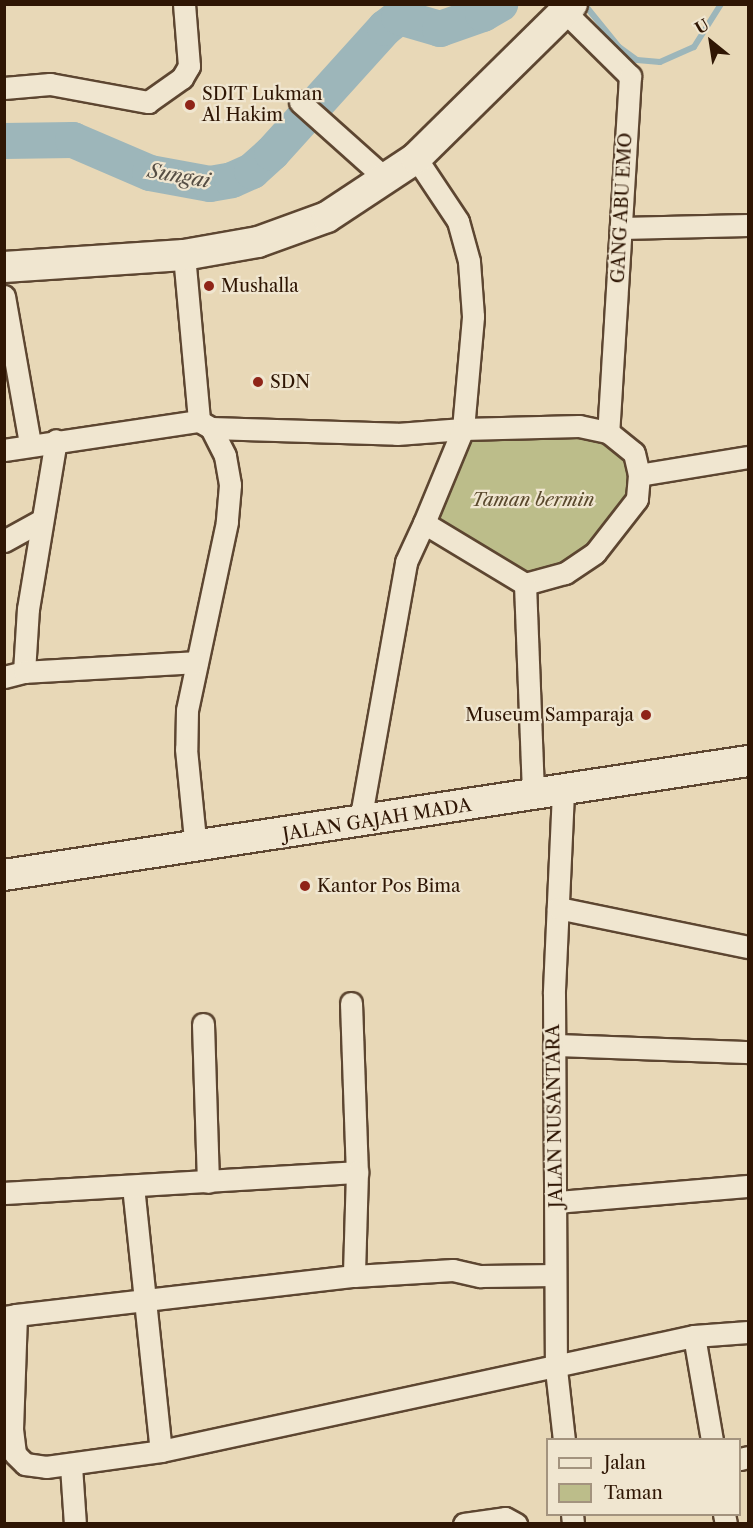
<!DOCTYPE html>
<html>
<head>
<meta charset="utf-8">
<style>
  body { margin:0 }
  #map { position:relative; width:753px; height:1528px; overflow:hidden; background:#e8d8b7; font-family:"Libre Caslon Text",serif }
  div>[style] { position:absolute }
  .green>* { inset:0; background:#bcbd8a }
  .stream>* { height:6px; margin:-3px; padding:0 3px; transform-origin:3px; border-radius:3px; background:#9db6ba }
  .river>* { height:36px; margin:-18px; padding:0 18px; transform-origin:18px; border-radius:18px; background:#9db6ba }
  .roads { filter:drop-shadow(2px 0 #5d4631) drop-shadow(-2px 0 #5d4631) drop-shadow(0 2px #5d4631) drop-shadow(0 -2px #5d4631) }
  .street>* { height:21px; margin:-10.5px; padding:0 10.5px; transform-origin:10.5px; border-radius:10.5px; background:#f0e6d0 }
  .secondary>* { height:30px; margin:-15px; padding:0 15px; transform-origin:15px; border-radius:15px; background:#f0e6d0 }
  .dots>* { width:16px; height:16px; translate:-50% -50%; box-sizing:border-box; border:3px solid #f0e6d0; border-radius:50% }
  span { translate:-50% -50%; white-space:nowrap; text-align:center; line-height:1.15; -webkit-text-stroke:4.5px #f0e6d0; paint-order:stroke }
  .poi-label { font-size:18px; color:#2f1604 }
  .left { translate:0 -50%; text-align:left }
  .right { translate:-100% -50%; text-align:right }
  .street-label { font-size:18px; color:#2f1604 }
  .park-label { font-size:18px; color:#59482c; font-style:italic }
  .water-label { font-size:20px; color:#564e44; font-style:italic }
  .frame { position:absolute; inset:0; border:6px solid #2f1604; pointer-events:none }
  .legend { position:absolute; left:546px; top:1438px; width:195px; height:78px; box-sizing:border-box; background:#f0e6d0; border:2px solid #a3937e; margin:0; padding:8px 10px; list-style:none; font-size:18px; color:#2f1604 }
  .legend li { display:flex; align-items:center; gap:12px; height:30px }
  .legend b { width:30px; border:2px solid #a3937e }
  .north { position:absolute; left:681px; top:12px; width:60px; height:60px; -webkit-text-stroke:4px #f0e6d0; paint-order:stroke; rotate:330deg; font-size:16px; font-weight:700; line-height:24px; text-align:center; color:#2f1604 }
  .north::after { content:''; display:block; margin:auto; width:21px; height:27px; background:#2f1604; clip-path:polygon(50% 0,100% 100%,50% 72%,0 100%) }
</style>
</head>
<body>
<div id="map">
  <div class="green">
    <i style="clip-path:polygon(541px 430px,616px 443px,627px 457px,632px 477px,629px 499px,577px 558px,534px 574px,515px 569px,432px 521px,472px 433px)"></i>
  </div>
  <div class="stream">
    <i style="left:584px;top:4px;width:55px;rotate:50.9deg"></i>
    <i style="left:619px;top:47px;width:22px;rotate:36deg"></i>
    <i style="left:637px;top:60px;width:23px;rotate:5deg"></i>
    <i style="left:660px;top:62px;width:37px;rotate:-24deg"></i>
    <i style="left:694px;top:47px;width:51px;rotate:-57.9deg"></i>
  </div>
  <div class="river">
    <i style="left:4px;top:141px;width:69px;rotate:-0.8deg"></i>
    <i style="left:73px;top:140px;width:84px;rotate:23.2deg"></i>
    <i style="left:150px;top:173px;width:61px;rotate:10.4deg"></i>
    <i style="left:210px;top:184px;width:22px;rotate:-10deg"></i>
    <i style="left:232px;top:180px;width:22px;rotate:-24deg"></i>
    <i style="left:252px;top:171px;width:27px;rotate:-42deg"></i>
    <i style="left:272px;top:153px;width:169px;rotate:-47.9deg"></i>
    <i style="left:385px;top:28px;width:18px;rotate:-38deg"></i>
    <i style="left:399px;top:17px;width:43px;rotate:16.3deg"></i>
    <i style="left:440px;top:29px;width:46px;rotate:-19.2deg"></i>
    <i style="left:483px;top:14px;width:20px;rotate:-30deg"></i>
  </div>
  <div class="roads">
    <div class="street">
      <i style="left:564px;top:11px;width:93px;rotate:44.6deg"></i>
      <i style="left:630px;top:76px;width:357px;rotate:93.5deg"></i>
      <i style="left:4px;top:88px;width:46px;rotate:-5deg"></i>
      <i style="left:50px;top:84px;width:100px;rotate:10.4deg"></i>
      <i style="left:148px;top:102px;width:42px;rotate:-35.2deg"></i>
      <i style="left:182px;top:78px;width:14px;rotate:-60deg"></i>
      <i style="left:189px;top:66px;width:62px;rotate:-94.6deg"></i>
      <i style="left:300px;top:102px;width:114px;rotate:41.8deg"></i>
      <i style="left:621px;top:228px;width:127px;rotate:-1.4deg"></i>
      <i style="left:184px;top:255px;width:167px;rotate:84.8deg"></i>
      <i style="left:199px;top:421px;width:14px;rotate:30deg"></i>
      <i style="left:211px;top:428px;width:31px;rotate:63deg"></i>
      <i style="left:225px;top:456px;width:29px;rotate:80deg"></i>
      <i style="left:230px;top:485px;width:37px;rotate:95deg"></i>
      <i style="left:227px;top:522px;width:192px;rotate:102deg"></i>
      <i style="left:187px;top:710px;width:39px;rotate:91deg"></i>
      <i style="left:186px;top:749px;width:100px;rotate:84.3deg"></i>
      <i style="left:4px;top:296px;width:149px;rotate:80deg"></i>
      <i style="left:211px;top:428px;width:186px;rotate:1.8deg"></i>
      <i style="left:397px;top:434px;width:66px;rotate:-4.3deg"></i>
      <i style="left:463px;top:429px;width:113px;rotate:-84.9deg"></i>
      <i style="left:473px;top:316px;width:55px;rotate:-94.2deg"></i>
      <i style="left:469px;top:261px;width:41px;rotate:-105.4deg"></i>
      <i style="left:458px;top:221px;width:76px;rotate:-123.7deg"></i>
      <i style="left:4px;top:450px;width:197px;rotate:-8.5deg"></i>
      <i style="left:639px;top:475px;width:110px;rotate:-9.4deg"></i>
      <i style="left:4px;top:541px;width:43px;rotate:-28.9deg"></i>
      <i style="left:525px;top:584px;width:118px;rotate:-148.9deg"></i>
      <i style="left:424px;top:523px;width:102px;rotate:-67.5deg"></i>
      <i style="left:463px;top:429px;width:116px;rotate:-1.5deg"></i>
      <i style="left:579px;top:426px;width:30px;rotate:12deg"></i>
      <i style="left:608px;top:432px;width:33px;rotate:39deg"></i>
      <i style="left:634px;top:453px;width:23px;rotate:77deg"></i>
      <i style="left:639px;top:475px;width:24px;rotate:95deg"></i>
      <i style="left:637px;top:499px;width:68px;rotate:127.9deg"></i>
      <i style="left:595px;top:553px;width:36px;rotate:146deg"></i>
      <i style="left:565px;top:573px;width:41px;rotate:164.6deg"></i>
      <i style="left:525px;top:584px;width:212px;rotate:87.8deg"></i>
      <i style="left:24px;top:672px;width:63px;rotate:-86.4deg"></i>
      <i style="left:28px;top:609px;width:171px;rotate:-80.6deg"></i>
      <i style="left:4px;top:677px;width:21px;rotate:-14deg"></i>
      <i style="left:24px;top:672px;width:173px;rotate:-3.3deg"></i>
      <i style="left:563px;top:792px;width:202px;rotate:92.6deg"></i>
      <i style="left:554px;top:994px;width:375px;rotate:89.7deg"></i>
      <i style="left:556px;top:1369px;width:71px;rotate:83.6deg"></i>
      <i style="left:360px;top:821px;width:263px;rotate:-79.9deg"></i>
      <i style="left:406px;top:562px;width:43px;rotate:-65.2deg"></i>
      <i style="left:558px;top:908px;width:194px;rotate:11.6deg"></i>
      <i style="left:351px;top:1003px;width:169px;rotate:88deg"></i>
      <i style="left:203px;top:1024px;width:158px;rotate:88.2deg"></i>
      <i style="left:554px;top:1045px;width:194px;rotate:2.1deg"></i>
      <i style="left:133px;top:1186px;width:266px;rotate:84deg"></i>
      <i style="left:4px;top:1193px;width:354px;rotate:-3.4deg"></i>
      <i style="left:357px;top:1172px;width:104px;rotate:91.7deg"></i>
      <i style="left:557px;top:1202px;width:192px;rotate:-4.8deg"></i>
      <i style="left:16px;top:1315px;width:340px;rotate:-6.6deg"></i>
      <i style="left:354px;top:1276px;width:99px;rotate:-3.5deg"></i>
      <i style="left:453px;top:1270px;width:28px;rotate:13deg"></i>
      <i style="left:480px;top:1276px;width:75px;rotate:-0.8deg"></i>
      <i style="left:4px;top:1317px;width:12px;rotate:-9deg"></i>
      <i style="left:16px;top:1315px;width:114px;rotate:92deg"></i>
      <i style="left:12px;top:1429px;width:25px;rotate:83deg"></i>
      <i style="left:15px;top:1454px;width:14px;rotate:45deg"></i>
      <i style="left:25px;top:1464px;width:21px;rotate:8deg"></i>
      <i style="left:46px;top:1467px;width:116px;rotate:-7.9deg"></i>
      <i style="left:161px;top:1451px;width:545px;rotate:-12.18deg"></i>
      <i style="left:694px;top:1336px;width:54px;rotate:-4.2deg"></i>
      <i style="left:694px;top:1336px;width:106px;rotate:80.2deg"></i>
      <i style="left:740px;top:1459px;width:8px;rotate:-14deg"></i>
      <i style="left:71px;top:1466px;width:58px;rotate:86.1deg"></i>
      <i style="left:572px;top:1514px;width:10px;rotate:84deg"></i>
      <i style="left:724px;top:1514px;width:10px;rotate:79deg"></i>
      <i style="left:464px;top:1524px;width:41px;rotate:-8.3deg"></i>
      <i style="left:505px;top:1518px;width:13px;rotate:29deg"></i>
    </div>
    <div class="secondary">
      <i style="left:4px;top:267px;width:180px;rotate:-3.8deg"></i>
      <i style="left:184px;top:255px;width:75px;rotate:-10deg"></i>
      <i style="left:258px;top:242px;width:73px;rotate:-19.9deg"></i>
      <i style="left:327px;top:217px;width:107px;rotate:-33.5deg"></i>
      <i style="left:416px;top:158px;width:219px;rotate:-44.6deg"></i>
      <i style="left:4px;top:875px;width:753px;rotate:-8.71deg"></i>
    </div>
  </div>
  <div class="dots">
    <i style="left:190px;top:105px;background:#8f2418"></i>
    <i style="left:209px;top:286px;background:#8f2418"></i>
    <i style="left:258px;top:382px;background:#8f2418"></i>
    <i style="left:646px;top:715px;background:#8f2418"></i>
    <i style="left:305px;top:886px;background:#8f2418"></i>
  </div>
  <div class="poi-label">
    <span class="left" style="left:202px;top:105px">SDIT Lukman<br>Al Hakim</span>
    <span class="left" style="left:221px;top:286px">Mushalla</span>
    <span class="left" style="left:270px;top:382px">SDN</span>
    <span class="right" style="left:634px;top:715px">Museum Samparaja</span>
    <span class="left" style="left:317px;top:886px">Kantor Pos Bima</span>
  </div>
  <div class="street-label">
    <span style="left:622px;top:208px;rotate:-87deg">GANG ABU EMO</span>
    <span style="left:377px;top:820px;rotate:-9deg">JALAN GAJAH MADA</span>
    <span style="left:555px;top:1116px;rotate:-91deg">JALAN NUSANTARA</span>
  </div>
  <div class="park-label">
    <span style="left:533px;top:500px">Taman bermin</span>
  </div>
  <div class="water-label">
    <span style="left:179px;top:176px;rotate:10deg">Sungai</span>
  </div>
  <div class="frame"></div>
  <ul class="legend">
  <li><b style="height:8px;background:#f0e6d0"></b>Jalan</li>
  <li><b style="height:16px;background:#bcbd8a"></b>Taman</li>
  </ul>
  <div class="north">U</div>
</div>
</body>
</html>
